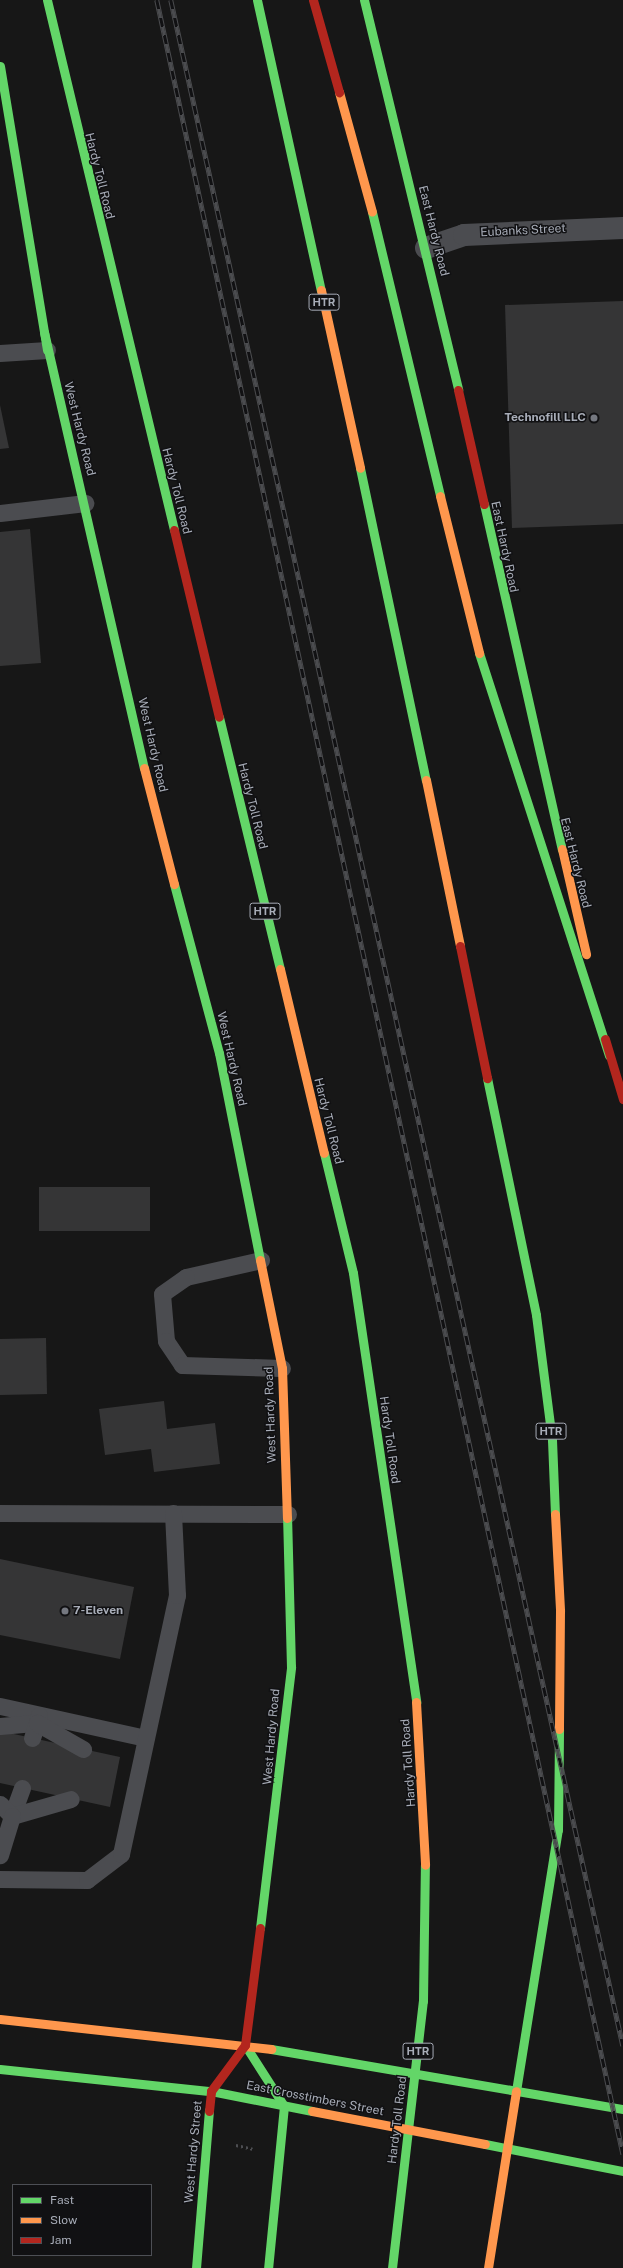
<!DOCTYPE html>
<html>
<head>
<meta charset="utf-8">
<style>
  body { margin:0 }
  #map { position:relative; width:623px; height:2268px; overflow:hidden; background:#171717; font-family:"Public Sans",sans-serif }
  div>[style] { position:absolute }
  .building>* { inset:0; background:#353536 }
  .path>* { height:2.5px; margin-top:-1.25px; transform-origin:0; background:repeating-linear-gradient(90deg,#4d4e52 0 2px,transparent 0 5px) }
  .lane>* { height:17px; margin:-8.5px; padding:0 8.5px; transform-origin:8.5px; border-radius:8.5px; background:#4b4c50 }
  .street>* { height:22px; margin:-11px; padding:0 11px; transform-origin:11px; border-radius:11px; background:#4b4c50 }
  .fast>* { height:9px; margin:-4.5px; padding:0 4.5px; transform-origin:4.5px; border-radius:4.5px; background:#63d668 }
  .slow>* { height:9px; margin:-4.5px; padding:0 4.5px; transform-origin:4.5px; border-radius:4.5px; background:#ff974d }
  .jam>* { height:9px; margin:-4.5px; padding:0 4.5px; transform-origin:4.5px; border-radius:4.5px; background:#b3261e }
  .rail>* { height:4.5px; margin-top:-2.25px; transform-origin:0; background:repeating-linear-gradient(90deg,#111113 0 9px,#4b4c4f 0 18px); box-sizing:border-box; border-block:1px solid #4b4c4f }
  .dots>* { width:11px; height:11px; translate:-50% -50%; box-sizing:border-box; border:2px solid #111113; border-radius:50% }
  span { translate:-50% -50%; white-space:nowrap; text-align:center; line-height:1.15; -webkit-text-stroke:3px #111113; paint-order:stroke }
  .shield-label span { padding:1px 3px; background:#111113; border:1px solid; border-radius:3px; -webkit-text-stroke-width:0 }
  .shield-label { font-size:11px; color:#a8adb8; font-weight:700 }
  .street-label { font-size:12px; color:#a8adb8 }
  .poi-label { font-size:12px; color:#a8adb8; font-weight:700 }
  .right { translate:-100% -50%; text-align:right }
  .left { translate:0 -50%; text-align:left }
  .legend { position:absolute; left:12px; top:2184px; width:140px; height:72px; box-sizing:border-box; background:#111113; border:1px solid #4d4f55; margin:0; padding:5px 7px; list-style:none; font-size:12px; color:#a8adb8 }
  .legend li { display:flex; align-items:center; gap:8px; height:20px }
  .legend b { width:20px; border:1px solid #4d4f55 }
</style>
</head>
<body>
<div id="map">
  <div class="building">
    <i style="clip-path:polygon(623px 301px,623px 524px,512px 528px,505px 305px)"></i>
    <i style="clip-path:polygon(0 405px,9px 448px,0 449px)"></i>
    <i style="clip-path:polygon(30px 529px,41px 663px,0 666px,0 532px)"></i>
    <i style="clip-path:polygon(39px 1187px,150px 1187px,150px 1231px,39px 1231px)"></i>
    <i style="clip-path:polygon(46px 1338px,47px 1394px,0 1395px,0 1339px)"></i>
    <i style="clip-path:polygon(164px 1401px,167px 1429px,215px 1423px,220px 1464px,154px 1472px,151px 1449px,105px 1455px,99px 1409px)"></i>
    <i style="clip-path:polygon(0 1559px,134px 1587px,120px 1659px,0 1635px)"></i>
    <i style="clip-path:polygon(0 1731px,120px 1757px,110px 1807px,0 1783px)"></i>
  </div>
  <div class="path">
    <i style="left:236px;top:2145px;width:17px;rotate:13deg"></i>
  </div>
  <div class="lane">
    <i style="left:0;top:353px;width:47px;rotate:-3.7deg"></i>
    <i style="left:0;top:513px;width:86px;rotate:-6.7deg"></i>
    <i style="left:261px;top:1260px;width:77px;rotate:167.2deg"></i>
    <i style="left:186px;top:1277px;width:29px;rotate:145deg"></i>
    <i style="left:162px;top:1294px;width:47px;rotate:85.1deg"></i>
    <i style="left:166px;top:1341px;width:29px;rotate:56deg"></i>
    <i style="left:182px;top:1365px;width:100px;rotate:1.7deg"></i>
    <i style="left:0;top:1513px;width:288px;rotate:0.2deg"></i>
    <i style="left:0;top:1706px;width:149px;rotate:12.4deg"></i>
    <i style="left:0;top:1726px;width:37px;rotate:-5deg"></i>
    <i style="left:37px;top:1723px;width:8px;rotate:-76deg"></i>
    <i style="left:32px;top:1738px;width:16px;rotate:-72deg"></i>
    <i style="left:37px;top:1723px;width:53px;rotate:29.5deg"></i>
    <i style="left:22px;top:1788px;width:30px;rotate:110deg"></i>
    <i style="left:12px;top:1816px;width:61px;rotate:-16.1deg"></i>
    <i style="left:0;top:1804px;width:17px;rotate:45deg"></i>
    <i style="left:12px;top:1816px;width:41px;rotate:107.1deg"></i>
    <i style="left:0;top:1879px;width:87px;rotate:0.7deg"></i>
    <i style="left:87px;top:1880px;width:43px;rotate:-37.4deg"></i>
    <i style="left:121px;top:1854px;width:265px;rotate:-77.8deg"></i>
    <i style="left:177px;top:1595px;width:82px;rotate:-92.8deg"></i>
  </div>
  <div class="street">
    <i style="left:426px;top:248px;width:40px;rotate:-18.9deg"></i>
    <i style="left:464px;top:235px;width:159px;rotate:-2.5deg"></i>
  </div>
  <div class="fast">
    <i style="left:47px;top:0;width:545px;rotate:76.52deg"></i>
    <i style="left:257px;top:0;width:297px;rotate:77.6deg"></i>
    <i style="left:364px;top:0;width:401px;rotate:76.4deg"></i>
    <i style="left:0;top:66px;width:288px;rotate:80.6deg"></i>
    <i style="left:372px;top:212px;width:292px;rotate:76.5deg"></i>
    <i style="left:44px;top:332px;width:447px;rotate:77.1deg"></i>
    <i style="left:360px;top:468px;width:319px;rotate:78.1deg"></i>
    <i style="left:484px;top:504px;width:354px;rotate:77.3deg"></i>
    <i style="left:479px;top:653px;width:423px;rotate:72.1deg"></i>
    <i style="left:219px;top:717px;width:259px;rotate:76.4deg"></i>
    <i style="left:174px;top:884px;width:175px;rotate:75.1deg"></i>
    <i style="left:219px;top:1053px;width:211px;rotate:78.8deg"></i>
    <i style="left:487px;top:1078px;width:242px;rotate:78.3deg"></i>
    <i style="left:536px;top:1315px;width:126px;rotate:82.7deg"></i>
    <i style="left:552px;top:1440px;width:74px;rotate:87.7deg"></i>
    <i style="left:324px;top:1153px;width:123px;rotate:76.4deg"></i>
    <i style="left:353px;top:1273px;width:434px;rotate:81.6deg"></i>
    <i style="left:260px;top:1928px;width:263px;rotate:-83.2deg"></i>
    <i style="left:291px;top:1667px;width:149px;rotate:-91.5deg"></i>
    <i style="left:245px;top:2045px;width:72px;rotate:57.4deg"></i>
    <i style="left:284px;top:2106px;width:163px;rotate:95.6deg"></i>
    <i style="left:271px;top:2049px;width:357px;rotate:9.7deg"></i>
    <i style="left:0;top:2069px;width:212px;rotate:6deg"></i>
    <i style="left:211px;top:2091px;width:103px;rotate:11.2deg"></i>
    <i style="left:516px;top:2091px;width:264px;rotate:-80.9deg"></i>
    <i style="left:558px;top:1830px;width:101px;rotate:-89.4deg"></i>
    <i style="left:485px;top:2144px;width:141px;rotate:11.1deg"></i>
    <i style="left:196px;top:2268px;width:158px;rotate:-85.3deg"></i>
    <i style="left:392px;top:2268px;width:269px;rotate:-83.4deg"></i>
    <i style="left:423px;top:2001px;width:136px;rotate:-89.2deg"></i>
  </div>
  <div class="slow">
    <i style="left:339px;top:92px;width:124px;rotate:74.6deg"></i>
    <i style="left:321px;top:290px;width:182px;rotate:77.6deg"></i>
    <i style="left:440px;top:496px;width:162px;rotate:76deg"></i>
    <i style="left:144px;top:768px;width:120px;rotate:75.5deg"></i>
    <i style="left:426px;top:780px;width:169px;rotate:78.4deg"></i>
    <i style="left:562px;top:849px;width:108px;rotate:77.1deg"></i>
    <i style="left:280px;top:969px;width:189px;rotate:76.6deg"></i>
    <i style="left:260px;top:1260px;width:110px;rotate:78.5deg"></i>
    <i style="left:282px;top:1368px;width:150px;rotate:88.1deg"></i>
    <i style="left:555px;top:1514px;width:97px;rotate:87deg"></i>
    <i style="left:560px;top:1611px;width:118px;rotate:90.5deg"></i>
    <i style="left:416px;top:1702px;width:163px;rotate:86.8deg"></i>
    <i style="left:0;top:2019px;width:273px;rotate:6.3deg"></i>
    <i style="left:312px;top:2111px;width:176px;rotate:10.8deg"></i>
    <i style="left:488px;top:2268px;width:179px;rotate:-81deg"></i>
  </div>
  <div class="jam">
    <i style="left:313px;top:0;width:96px;rotate:74.2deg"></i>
    <i style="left:458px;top:390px;width:117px;rotate:77.2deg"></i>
    <i style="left:174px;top:530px;width:192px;rotate:76.5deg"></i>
    <i style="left:460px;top:946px;width:135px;rotate:78.4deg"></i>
    <i style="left:605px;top:1039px;width:63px;rotate:73.3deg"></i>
    <i style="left:209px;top:2111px;width:20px;rotate:-84deg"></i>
    <i style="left:211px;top:2091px;width:57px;rotate:-53.5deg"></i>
    <i style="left:245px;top:2045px;width:118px;rotate:-82.7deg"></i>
  </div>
  <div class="rail">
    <i style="left:157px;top:0;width:2204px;rotate:77.79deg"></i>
    <i style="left:171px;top:0;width:2095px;rotate:77.54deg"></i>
  </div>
  <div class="dots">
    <i style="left:594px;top:418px;background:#757880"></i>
    <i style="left:65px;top:1611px;background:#757880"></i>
  </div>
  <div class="shield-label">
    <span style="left:324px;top:302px">HTR</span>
    <span style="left:265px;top:911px">HTR</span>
    <span style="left:551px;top:1431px">HTR</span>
    <span style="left:418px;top:2051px">HTR</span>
  </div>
  <div class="street-label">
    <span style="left:99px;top:176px;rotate:76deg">Hardy Toll Road</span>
    <span style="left:433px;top:231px;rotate:76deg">East Hardy Road</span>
    <span style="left:523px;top:231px;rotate:-3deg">Eubanks Street</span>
    <span style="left:79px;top:429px;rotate:76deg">West Hardy Road</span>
    <span style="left:176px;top:491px;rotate:76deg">Hardy Toll Road</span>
    <span style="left:504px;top:547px;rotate:78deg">East Hardy Road</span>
    <span style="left:152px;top:745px;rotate:77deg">West Hardy Road</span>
    <span style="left:252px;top:806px;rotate:76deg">Hardy Toll Road</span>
    <span style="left:575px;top:863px;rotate:76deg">East Hardy Road</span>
    <span style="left:231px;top:1059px;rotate:77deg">West Hardy Road</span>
    <span style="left:328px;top:1121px;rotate:76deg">Hardy Toll Road</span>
    <span style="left:271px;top:1415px;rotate:-92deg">West Hardy Road</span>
    <span style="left:389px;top:1440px;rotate:82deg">Hardy Toll Road</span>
    <span style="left:272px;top:1737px;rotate:-85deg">West Hardy Road</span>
    <span style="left:409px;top:1763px;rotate:-94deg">Hardy Toll Road</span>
    <span style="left:315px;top:2099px;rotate:11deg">East Crosstimbers Street</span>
    <span style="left:398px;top:2120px;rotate:-83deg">Hardy Toll Road</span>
    <span style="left:194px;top:2152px;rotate:-85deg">West Hardy Street</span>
  </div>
  <div class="poi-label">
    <span class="right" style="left:586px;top:418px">Technofill LLC</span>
    <span class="left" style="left:73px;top:1611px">7-Eleven</span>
  </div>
  <ul class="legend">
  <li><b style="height:5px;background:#63d668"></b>Fast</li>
  <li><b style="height:5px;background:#ff974d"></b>Slow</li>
  <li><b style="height:5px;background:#b3261e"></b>Jam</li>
  </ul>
</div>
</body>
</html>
